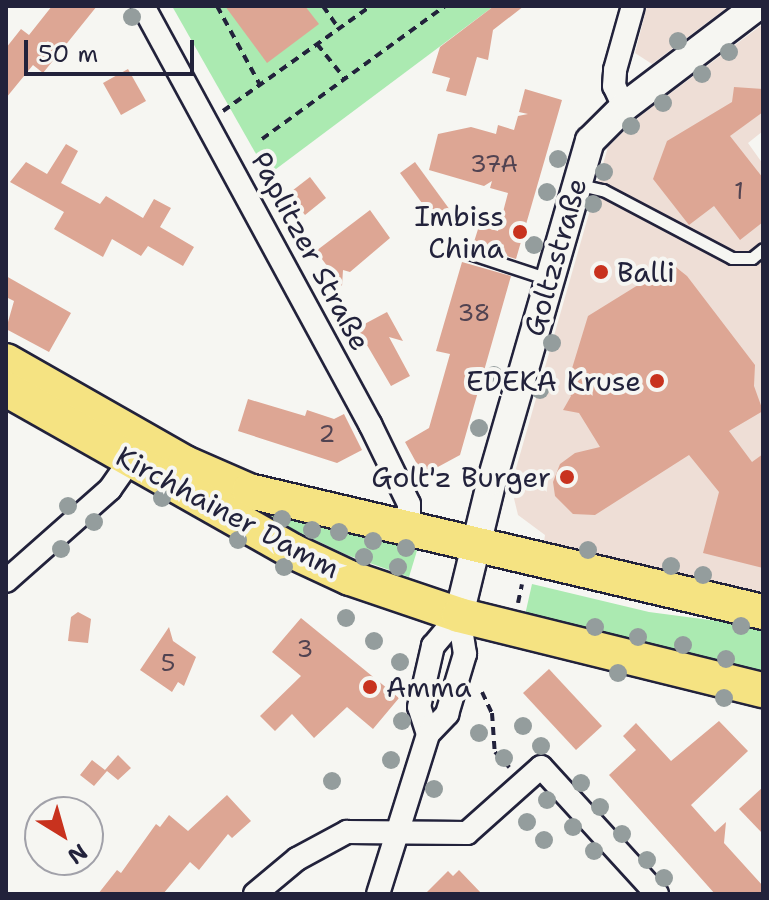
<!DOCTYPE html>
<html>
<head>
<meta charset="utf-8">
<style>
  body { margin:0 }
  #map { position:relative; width:769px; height:900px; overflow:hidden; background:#f6f6f2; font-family:"Shantell Sans",sans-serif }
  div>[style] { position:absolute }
  .built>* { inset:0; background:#eeded6 }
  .green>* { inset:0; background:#abeab1 }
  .building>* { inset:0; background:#dda694 }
  .path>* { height:4px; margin-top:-2px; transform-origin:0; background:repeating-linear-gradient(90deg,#22223b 0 8px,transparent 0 14px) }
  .roads { filter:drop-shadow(2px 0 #22223b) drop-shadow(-2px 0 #22223b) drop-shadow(0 2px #22223b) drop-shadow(0 -2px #22223b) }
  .service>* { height:11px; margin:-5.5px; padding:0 5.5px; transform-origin:5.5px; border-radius:5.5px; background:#f6f6f2 }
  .minor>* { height:22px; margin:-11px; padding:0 11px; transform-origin:11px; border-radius:11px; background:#f6f6f2 }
  .tertiary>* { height:28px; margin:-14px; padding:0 14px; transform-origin:14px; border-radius:14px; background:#f6f6f2 }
  .primary>* { height:34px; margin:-17px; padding:0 17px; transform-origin:17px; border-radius:17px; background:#f5e382 }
  .trees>* { width:18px; height:18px; margin:-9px; border-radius:50%; background:#949d9d }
  .dots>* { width:22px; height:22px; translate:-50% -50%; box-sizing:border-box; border:4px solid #f6f6f2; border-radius:50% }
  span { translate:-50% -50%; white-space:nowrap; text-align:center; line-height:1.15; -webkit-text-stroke:8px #f6f6f2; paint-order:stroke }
  .number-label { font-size:24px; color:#514351 }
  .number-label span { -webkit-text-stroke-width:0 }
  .poi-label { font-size:28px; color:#22223b }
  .right { translate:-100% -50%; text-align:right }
  .left { translate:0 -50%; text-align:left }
  .street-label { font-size:28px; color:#22223b }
  .frame { position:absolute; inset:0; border:8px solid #22223b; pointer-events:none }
  .north { position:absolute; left:24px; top:796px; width:80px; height:80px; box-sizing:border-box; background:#f6f6f2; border:2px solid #a1a1a9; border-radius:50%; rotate:143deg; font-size:22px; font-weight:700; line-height:32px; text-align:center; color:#22223b }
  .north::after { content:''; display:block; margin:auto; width:28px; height:36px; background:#c8321e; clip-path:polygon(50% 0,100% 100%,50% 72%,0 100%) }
  .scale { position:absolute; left:24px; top:40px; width:170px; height:36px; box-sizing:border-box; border:4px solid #22223b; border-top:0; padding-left:10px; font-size:24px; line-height:28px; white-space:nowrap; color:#22223b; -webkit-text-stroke:6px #f6f6f2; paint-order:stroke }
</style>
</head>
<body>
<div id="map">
  <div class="built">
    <i style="clip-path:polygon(647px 6px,729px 6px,652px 64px,635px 53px)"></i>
    <i style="clip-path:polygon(763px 24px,763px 131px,748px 143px,763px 164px,763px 596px,544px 542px,545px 535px,518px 515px,511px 486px,608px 147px,640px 116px)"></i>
  </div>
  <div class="green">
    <i style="clip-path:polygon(172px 6px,494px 6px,268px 175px)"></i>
    <i style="clip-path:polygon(242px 505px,419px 544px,409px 577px,347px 555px)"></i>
    <i style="clip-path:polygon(532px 584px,649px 612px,763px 627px,763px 673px,525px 615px)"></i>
  </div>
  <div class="building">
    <i style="clip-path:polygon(52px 6px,97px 6px,43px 73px,33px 65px,6px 98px,6px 48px,21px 29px,29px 35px)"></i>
    <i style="clip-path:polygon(225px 6px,305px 6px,319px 24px,267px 63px)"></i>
    <i style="clip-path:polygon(494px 6px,524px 6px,493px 30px,488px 60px,477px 57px,466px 96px,446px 91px,450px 78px,432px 73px,440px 47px)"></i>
    <i style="clip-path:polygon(128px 69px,146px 101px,121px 115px,103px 83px)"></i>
    <i style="clip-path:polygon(734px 87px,763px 89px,763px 112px,730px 136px,763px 178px,763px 222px,740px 240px,714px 206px,689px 225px,653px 179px,667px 141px,732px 102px)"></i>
    <i style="clip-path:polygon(525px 89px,562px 100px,516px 259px,473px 245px,479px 226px,498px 231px,508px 193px,490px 188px,492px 181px,484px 186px,429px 170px,438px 134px,471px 127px,496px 134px,498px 125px,514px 130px,518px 116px,528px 114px,519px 112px)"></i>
    <i style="clip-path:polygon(66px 144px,78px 151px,61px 183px,100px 204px,106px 196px,143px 218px,154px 199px,171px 208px,160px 227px,194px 247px,183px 266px,148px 246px,141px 256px,112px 239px,103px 257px,54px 229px,64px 212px,10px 182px,26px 162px,47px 174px)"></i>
    <i style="clip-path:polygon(415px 162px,450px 210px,435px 221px,400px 173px)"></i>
    <i style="clip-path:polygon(310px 177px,326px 198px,305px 215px,288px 194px)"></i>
    <i style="clip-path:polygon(370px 210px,390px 238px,350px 272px,343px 270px,342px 286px,316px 251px)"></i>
    <i style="clip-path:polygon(462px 262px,511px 276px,460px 455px,423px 475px,405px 442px,429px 428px,450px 354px,436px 351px)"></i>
    <i style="clip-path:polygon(672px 264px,687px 276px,755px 365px,754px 386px,763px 411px,729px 431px,752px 462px,763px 454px,763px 568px,703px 553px,719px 492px,689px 455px,595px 515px,573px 514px,555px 496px,553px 482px,560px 464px,575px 453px,600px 447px,579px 413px,563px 410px,571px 396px,566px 388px,588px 316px)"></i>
    <i style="clip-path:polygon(6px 276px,71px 313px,49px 352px,6px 329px,14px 301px,6px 297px)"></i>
    <i style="clip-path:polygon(387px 312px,403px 341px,389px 337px,410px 376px,391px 386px,357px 328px)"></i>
    <i style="clip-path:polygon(248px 399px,305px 416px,307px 410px,334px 419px,344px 414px,362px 450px,337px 463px,238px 431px)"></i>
    <i style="clip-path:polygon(78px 612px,91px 619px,88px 643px,68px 641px,71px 617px)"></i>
    <i style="clip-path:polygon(301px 618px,399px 698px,373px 729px,347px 707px,314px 738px,292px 714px,275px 731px,260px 716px,301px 676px,272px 652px)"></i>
    <i style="clip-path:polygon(169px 627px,173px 641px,196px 657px,184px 686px,178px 682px,172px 692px,140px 670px)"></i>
    <i style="clip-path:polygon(549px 669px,602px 726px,576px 750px,523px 693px)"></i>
    <i style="clip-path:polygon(719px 721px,748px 751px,691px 805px,715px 832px,726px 822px,724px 843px,763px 886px,763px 894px,715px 894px,609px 775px,636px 750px,623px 736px,636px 723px,671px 761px)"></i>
    <i style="clip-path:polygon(118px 755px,131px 768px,118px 780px,107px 771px,94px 786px,80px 775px,92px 760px,105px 770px)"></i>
    <i style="clip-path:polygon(763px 787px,763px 834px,739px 809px)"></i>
    <i style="clip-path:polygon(227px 795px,251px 821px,232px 838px,228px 834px,199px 870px,190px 862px,163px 894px,98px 894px,117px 870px,121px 873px,156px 824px,160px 827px,169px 815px,188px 831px)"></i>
    <i style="clip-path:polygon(459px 870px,482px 894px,425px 894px,448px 871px,453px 876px)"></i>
  </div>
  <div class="path">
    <i style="left:217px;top:6px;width:90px;rotate:61.4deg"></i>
    <i style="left:323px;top:6px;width:28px;rotate:55deg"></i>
    <i style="left:317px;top:44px;width:45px;rotate:51.3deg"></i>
    <i style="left:223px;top:111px;width:181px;rotate:-35.4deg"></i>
    <i style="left:262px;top:139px;width:226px;rotate:-36deg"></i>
    <i style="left:518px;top:603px;width:19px;rotate:-78deg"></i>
    <i style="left:482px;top:692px;width:23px;rotate:65deg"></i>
    <i style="left:492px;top:713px;width:39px;rotate:86deg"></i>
    <i style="left:495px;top:752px;width:21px;rotate:47deg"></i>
  </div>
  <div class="roads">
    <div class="service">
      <i style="left:576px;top:184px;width:28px;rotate:13deg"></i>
      <i style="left:603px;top:190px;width:146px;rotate:27.8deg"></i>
      <i style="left:732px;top:258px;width:20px"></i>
      <i style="left:752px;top:258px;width:14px;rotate:-39deg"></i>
      <i style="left:460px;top:250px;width:93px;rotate:18.2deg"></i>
    </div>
    <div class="minor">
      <i style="left:143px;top:6px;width:476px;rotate:61.5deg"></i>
      <i style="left:370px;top:424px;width:89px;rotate:64deg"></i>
      <i style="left:409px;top:504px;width:26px;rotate:90deg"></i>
      <i style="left:624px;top:107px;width:23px;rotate:-115deg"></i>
      <i style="left:614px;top:86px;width:16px;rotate:-86deg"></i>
      <i style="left:615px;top:70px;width:66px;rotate:-74.3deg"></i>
      <i style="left:6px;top:581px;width:139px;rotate:-41.5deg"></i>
      <i style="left:110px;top:489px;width:35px;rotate:-55deg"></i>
      <i style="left:428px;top:734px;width:28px;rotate:-108deg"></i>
      <i style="left:419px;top:707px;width:63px;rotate:-77.1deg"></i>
      <i style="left:433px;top:646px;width:40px;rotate:-50deg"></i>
      <i style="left:255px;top:894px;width:55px;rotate:-39.8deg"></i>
      <i style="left:297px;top:859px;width:57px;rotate:-28.4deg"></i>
      <i style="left:347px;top:832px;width:120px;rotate:0.5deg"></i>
      <i style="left:467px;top:833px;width:99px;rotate:-41.7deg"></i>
      <i style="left:541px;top:767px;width:172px;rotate:47.6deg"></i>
      <i style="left:378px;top:894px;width:168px;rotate:-72.6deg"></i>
      <i style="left:428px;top:734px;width:28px;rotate:-46deg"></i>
      <i style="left:447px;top:714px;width:63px;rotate:-73.3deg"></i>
      <i style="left:465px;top:654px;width:39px;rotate:-99deg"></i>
    </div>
    <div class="tertiary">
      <i style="left:459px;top:615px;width:139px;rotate:-76.3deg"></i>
      <i style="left:492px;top:480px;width:353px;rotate:-73.9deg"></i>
      <i style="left:590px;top:141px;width:48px;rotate:-45deg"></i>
      <i style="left:624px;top:107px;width:167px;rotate:-37.2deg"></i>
    </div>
    <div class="primary">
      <i style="left:6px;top:361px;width:206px;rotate:29.7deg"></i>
      <i style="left:185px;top:463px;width:70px;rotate:23.6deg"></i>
      <i style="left:249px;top:491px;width:528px;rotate:13.25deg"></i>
      <i style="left:6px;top:389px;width:329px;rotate:29.5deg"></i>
      <i style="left:292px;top:551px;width:64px;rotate:25deg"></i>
      <i style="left:350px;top:578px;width:115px;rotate:18.7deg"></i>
      <i style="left:459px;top:615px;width:313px;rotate:13.9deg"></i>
    </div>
  </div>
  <div class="trees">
    <i style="left:132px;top:17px"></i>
    <i style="left:678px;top:41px"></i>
    <i style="left:729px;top:52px"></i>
    <i style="left:702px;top:74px"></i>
    <i style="left:663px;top:103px"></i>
    <i style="left:631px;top:126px"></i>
    <i style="left:558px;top:159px"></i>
    <i style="left:604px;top:172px"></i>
    <i style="left:547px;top:192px"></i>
    <i style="left:593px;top:204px"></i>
    <i style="left:534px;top:245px"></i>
    <i style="left:552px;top:343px"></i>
    <i style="left:494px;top:375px"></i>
    <i style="left:540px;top:390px"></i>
    <i style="left:479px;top:428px"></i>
    <i style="left:162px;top:498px"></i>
    <i style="left:68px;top:506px"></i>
    <i style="left:282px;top:519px"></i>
    <i style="left:94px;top:522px"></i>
    <i style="left:312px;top:530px"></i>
    <i style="left:339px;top:532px"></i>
    <i style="left:238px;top:540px"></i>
    <i style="left:373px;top:541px"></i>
    <i style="left:406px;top:548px"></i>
    <i style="left:61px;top:549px"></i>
    <i style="left:588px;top:550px"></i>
    <i style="left:364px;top:557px"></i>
    <i style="left:671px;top:566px"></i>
    <i style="left:284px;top:567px"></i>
    <i style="left:398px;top:567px"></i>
    <i style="left:703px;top:575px"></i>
    <i style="left:346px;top:618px"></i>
    <i style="left:741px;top:626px"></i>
    <i style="left:595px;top:627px"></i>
    <i style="left:638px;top:637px"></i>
    <i style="left:374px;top:641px"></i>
    <i style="left:683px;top:645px"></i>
    <i style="left:726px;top:659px"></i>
    <i style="left:400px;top:662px"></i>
    <i style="left:618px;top:673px"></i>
    <i style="left:724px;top:698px"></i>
    <i style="left:402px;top:721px"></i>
    <i style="left:523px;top:726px"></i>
    <i style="left:479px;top:733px"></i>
    <i style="left:541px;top:746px"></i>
    <i style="left:504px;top:758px"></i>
    <i style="left:391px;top:760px"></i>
    <i style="left:332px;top:781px"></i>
    <i style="left:581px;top:783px"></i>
    <i style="left:434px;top:789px"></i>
    <i style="left:547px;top:800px"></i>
    <i style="left:600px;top:807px"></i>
    <i style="left:527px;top:822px"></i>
    <i style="left:573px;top:827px"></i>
    <i style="left:622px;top:834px"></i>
    <i style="left:544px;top:840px"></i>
    <i style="left:594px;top:851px"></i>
    <i style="left:647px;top:860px"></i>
    <i style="left:664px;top:878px"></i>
  </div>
  <div class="dots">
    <i style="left:520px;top:232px;background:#c8321e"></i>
    <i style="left:601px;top:272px;background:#c8321e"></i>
    <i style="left:657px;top:381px;background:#c8321e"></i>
    <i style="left:567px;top:477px;background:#c8321e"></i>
    <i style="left:370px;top:687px;background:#c8321e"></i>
  </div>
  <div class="number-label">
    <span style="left:494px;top:165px">37A</span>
    <span style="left:739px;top:192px">1</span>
    <span style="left:474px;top:314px">38</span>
    <span style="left:327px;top:435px">2</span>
    <span style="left:305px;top:650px">3</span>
    <span style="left:168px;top:664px">5</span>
  </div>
  <div class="poi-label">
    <span class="right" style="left:504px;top:232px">Imbiss<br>China</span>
    <span class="left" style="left:617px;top:272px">Balli</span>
    <span class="right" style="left:641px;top:381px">EDEKA Kruse</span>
    <span class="right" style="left:551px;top:477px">Golt'z Burger</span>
    <span class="left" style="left:386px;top:687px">Amma</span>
  </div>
  <div class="street-label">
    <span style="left:311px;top:251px;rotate:62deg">Paplitzer Straße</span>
    <span style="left:555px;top:257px;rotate:-74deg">Goltzstraße</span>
    <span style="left:228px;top:512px;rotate:28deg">Kirchhainer Damm</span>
  </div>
  <div class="frame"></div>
  <div class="north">N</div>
  <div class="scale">50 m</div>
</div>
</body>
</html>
